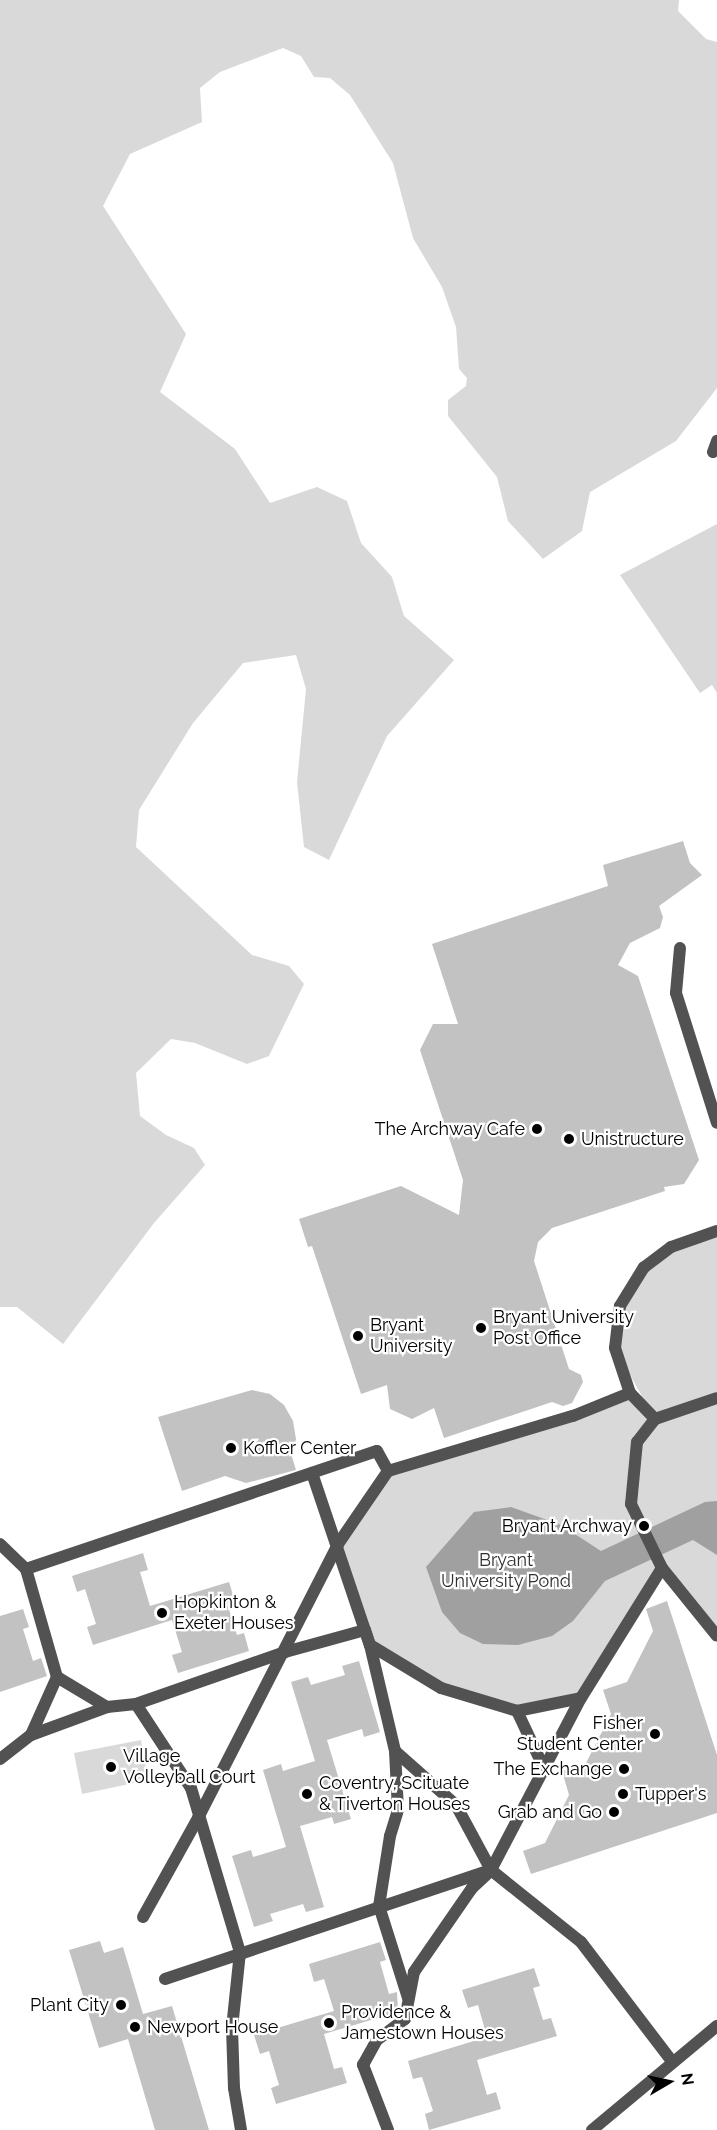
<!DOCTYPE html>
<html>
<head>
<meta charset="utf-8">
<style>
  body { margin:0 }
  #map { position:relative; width:717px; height:2130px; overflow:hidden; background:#fff; font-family:Raleway,sans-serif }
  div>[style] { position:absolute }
  .green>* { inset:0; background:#d9d9d9 }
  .water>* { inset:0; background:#a0a0a0 }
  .building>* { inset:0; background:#c2c2c2 }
  .pedestrian>* { height:12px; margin:-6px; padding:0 6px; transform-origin:6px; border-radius:6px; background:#525252 }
  .minor>* { height:12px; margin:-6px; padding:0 6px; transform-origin:6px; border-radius:6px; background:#525252 }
  .dots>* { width:16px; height:16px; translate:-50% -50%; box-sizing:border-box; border:3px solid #fff; border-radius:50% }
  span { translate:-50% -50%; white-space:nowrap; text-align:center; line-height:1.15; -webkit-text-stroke:4.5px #fff; paint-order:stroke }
  .poi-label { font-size:18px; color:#000 }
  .right { translate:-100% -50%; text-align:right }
  .left { translate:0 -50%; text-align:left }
  .park-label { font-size:18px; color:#303030 }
  .north { position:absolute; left:639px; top:2052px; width:60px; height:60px; -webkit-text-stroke:4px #fff; paint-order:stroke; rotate:81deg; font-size:16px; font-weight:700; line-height:24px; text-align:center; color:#000 }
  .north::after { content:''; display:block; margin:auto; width:21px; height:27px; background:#000; clip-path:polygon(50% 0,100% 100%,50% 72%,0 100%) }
</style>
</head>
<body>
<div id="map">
  <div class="green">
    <i style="clip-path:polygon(0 0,679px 0,678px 11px,706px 39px,717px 42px,717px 388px,676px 441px,590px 492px,582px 531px,543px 559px,508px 521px,497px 477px,448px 416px,448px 400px,466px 386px,467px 378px,459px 369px,456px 327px,442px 287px,413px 238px,393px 163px,350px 95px,330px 78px,314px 77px,301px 56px,283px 48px,220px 72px,200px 88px,202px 122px,130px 154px,103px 206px,186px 334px,160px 392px,235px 449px,270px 503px,317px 487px,347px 501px,361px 543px,392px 577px,404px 616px,454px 660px,387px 736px,329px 860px,304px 847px,297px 782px,306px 689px,296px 655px,243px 663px,193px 723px,139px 810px,136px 847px,252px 955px,289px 966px,304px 984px,269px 1056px,247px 1064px,195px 1043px,171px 1039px,136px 1073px,140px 1116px,166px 1135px,194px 1148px,205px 1165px,154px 1223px,63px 1344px,17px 1307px,0 1307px)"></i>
    <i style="clip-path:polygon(717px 524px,717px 693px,712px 685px,700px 693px,620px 575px)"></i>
    <i style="clip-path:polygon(717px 1231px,717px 1636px,663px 1569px,581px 1698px,517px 1711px,441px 1688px,370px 1645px,338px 1544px,388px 1471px,630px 1393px,653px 1416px,615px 1348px,620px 1306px,644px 1267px)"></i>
    <i style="clip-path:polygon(141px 1740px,148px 1780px,82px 1794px,74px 1753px)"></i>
  </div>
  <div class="water">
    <i style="clip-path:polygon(717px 1501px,717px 1555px,693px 1540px,605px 1581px,573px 1621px,552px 1636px,518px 1645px,483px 1644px,460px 1633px,442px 1612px,426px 1567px,474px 1512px,511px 1507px,561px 1525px,601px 1551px,705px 1502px)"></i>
  </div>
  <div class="building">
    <i style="clip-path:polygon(683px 841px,690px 863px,702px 875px,659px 906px,663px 917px,660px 928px,630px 943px,618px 965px,638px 976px,699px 1160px,684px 1184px,664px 1187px,665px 1191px,552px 1228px,538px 1242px,534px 1261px,569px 1369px,581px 1375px,583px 1382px,572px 1403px,563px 1406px,552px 1402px,444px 1438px,434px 1408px,412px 1419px,390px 1409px,387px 1385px,361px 1394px,312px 1246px,308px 1247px,299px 1219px,401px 1186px,459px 1215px,463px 1180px,420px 1050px,433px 1024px,458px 1024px,432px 944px,608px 886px,603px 865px)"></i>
    <i style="clip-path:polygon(252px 1390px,270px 1394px,284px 1405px,293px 1421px,296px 1439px,292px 1457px,296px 1470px,246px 1483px,225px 1476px,182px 1491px,158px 1417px)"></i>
    <i style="clip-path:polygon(143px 1553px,148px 1570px,140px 1572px,150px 1606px,229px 1582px,235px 1601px,227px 1603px,237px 1635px,244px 1633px,249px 1651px,178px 1673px,172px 1655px,182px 1652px,172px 1620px,93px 1645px,87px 1627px,96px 1624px,85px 1589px,77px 1592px,72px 1576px)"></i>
    <i style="clip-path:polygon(667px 1601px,717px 1755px,717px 1813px,531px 1874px,523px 1851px,545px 1843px,569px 1795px,562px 1771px,586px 1763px,611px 1714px,603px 1690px,627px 1682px,653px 1631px,646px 1609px)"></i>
    <i style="clip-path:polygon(23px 1609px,29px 1627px,23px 1629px,33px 1661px,41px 1658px,47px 1676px,0 1692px,0 1616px)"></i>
    <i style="clip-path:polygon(359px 1661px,380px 1732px,364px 1737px,362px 1729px,327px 1740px,351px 1819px,334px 1824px,332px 1817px,300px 1826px,324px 1907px,306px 1912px,303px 1904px,270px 1914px,273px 1921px,254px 1927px,232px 1856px,251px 1850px,253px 1857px,286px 1847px,263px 1770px,281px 1764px,283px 1771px,315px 1761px,291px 1682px,308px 1677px,311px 1685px,345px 1675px,342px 1666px)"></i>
    <i style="clip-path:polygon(100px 1941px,104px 1953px,123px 1947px,143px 2014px,172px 2006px,209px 2130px,155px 2130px,128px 2039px,99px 2048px,69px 1950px)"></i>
    <i style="clip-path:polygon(380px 1942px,386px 1960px,380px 1962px,389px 1994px,397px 1992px,398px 2012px,324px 2034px,334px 2069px,342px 2067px,347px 2083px,276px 2104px,271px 2088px,279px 2085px,269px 2051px,260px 2054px,254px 2035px,334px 2011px,324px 1979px,314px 1982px,309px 1964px)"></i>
    <i style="clip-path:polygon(534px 1968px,540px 1986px,533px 1988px,543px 2020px,551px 2018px,557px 2036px,477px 2060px,487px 2095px,496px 2092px,501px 2109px,429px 2130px,425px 2114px,433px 2111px,422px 2077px,413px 2079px,408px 2061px,487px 2037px,478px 2005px,468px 2008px,462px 1990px)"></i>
  </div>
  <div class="pedestrian">
    <i style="left:680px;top:948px;width:45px;rotate:95.1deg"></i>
    <i style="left:676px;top:993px;width:136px;rotate:72.5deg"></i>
    <i style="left:717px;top:1231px;width:49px;rotate:160.8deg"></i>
    <i style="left:671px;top:1247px;width:34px;rotate:143deg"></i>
    <i style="left:644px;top:1267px;width:46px;rotate:121.6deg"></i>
    <i style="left:620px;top:1306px;width:42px;rotate:96.8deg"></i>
    <i style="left:615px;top:1348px;width:47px;rotate:71.6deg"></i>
    <i style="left:630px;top:1393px;width:36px;rotate:46deg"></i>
    <i style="left:655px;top:1419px;width:29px;rotate:128deg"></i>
    <i style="left:637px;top:1442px;width:62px;rotate:95.5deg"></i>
    <i style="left:631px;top:1504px;width:71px;rotate:64.2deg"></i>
    <i style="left:662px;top:1568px;width:87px;rotate:51deg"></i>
    <i style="left:655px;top:1419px;width:65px;rotate:-18.7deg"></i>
    <i style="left:312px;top:1473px;width:182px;rotate:71.4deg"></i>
    <i style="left:370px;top:1645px;width:109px;rotate:76.7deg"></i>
    <i style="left:395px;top:1751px;width:81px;rotate:41.5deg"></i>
    <i style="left:456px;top:1805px;width:74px;rotate:61.7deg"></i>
    <i style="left:491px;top:1870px;width:115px;rotate:38.7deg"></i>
    <i style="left:581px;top:1942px;width:148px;rotate:52.7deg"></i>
    <i style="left:0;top:1544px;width:36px;rotate:44deg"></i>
    <i style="left:26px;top:1569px;width:112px;rotate:74deg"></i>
    <i style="left:57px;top:1677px;width:58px;rotate:31deg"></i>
    <i style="left:26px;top:1569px;width:370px;rotate:-18.6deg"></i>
    <i style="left:377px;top:1451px;width:23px;rotate:61deg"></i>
    <i style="left:388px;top:1471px;width:193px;rotate:-16.6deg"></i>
    <i style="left:573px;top:1416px;width:61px;rotate:-22deg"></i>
    <i style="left:136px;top:1704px;width:100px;rotate:56.8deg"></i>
    <i style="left:191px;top:1788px;width:171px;rotate:73.4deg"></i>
    <i style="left:240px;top:1952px;width:76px;rotate:96deg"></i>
    <i style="left:232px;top:2028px;width:60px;rotate:88.1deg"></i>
    <i style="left:234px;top:2088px;width:43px;rotate:80.5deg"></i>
    <i style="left:517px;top:1711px;width:63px;rotate:64.7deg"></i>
    <i style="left:31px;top:1735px;width:64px;rotate:-65.9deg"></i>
    <i style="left:395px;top:1751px;width:59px;rotate:87.1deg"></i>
    <i style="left:398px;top:1810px;width:27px;rotate:107deg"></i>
    <i style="left:390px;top:1836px;width:71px;rotate:98.9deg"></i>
    <i style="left:379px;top:1906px;width:96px;rotate:72.5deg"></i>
    <i style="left:0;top:1759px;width:39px;rotate:-38deg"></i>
    <i style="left:31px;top:1735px;width:81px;rotate:-20.2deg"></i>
    <i style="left:107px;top:1707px;width:29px;rotate:-6deg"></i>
    <i style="left:136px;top:1704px;width:158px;rotate:-19.2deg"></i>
    <i style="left:285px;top:1652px;width:83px;rotate:-15.4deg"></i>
    <i style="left:365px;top:1630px;width:16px;rotate:72deg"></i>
    <i style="left:370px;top:1645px;width:83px;rotate:31.2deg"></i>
    <i style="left:441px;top:1688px;width:79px;rotate:16.8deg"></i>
    <i style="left:517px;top:1711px;width:65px;rotate:-11.5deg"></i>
    <i style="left:143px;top:1917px;width:113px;rotate:-60.9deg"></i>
    <i style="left:198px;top:1818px;width:308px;rotate:-62.9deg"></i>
    <i style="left:338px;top:1544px;width:88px;rotate:-55.6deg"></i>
    <i style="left:165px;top:1979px;width:341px;rotate:-18.5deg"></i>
    <i style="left:388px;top:2130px;width:70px;rotate:-111deg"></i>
    <i style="left:363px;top:2065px;width:29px;rotate:-61deg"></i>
    <i style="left:377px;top:2040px;width:35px;rotate:-37deg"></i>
    <i style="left:405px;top:2019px;width:48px;rotate:-79.2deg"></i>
    <i style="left:414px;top:1972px;width:102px;rotate:-55.4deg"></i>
    <i style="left:472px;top:1888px;width:26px;rotate:-43deg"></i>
    <i style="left:491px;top:1870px;width:194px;rotate:-62.4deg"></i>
    <i style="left:581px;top:1698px;width:153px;rotate:-58.1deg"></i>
  </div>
  <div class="minor">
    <i style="left:713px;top:452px;width:12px;rotate:-70deg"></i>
    <i style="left:592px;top:2130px;width:163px;rotate:-39.8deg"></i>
  </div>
  <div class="dots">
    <i style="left:537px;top:1129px;background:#000"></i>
    <i style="left:569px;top:1139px;background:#000"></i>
    <i style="left:481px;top:1328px;background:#000"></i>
    <i style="left:358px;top:1336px;background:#000"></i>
    <i style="left:231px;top:1448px;background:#000"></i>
    <i style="left:644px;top:1526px;background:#000"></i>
    <i style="left:162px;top:1613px;background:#000"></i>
    <i style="left:655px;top:1734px;background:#000"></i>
    <i style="left:111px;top:1767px;background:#000"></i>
    <i style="left:624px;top:1769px;background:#000"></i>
    <i style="left:307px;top:1794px;background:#000"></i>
    <i style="left:623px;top:1794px;background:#000"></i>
    <i style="left:614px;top:1812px;background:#000"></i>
    <i style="left:121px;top:2005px;background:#000"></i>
    <i style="left:329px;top:2023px;background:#000"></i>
    <i style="left:135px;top:2027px;background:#000"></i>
  </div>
  <div class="poi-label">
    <span class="right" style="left:525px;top:1129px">The Archway Cafe</span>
    <span class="left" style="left:581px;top:1139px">Unistructure</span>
    <span class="left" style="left:493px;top:1328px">Bryant University<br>Post Office</span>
    <span class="left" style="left:370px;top:1336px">Bryant<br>University</span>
    <span class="left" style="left:243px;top:1448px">Koffler Center</span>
    <span class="right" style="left:632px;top:1526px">Bryant Archway</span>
    <span class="left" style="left:174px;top:1613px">Hopkinton &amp;<br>Exeter Houses</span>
    <span class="right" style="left:643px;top:1734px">Fisher<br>Student Center</span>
    <span class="left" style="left:123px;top:1767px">Village<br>Volleyball Court</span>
    <span class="right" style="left:612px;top:1769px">The Exchange</span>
    <span class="left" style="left:319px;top:1794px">Coventry, Scituate<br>&amp; Tiverton Houses</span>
    <span class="left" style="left:635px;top:1794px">Tupper's</span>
    <span class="right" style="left:602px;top:1812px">Grab and Go</span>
    <span class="right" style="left:109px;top:2005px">Plant City</span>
    <span class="left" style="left:341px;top:2023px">Providence &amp;<br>Jamestown Houses</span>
    <span class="left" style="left:147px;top:2027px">Newport House</span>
  </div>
  <div class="park-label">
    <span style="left:506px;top:1571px">Bryant<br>University Pond</span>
  </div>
  <div class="north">N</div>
</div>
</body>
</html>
